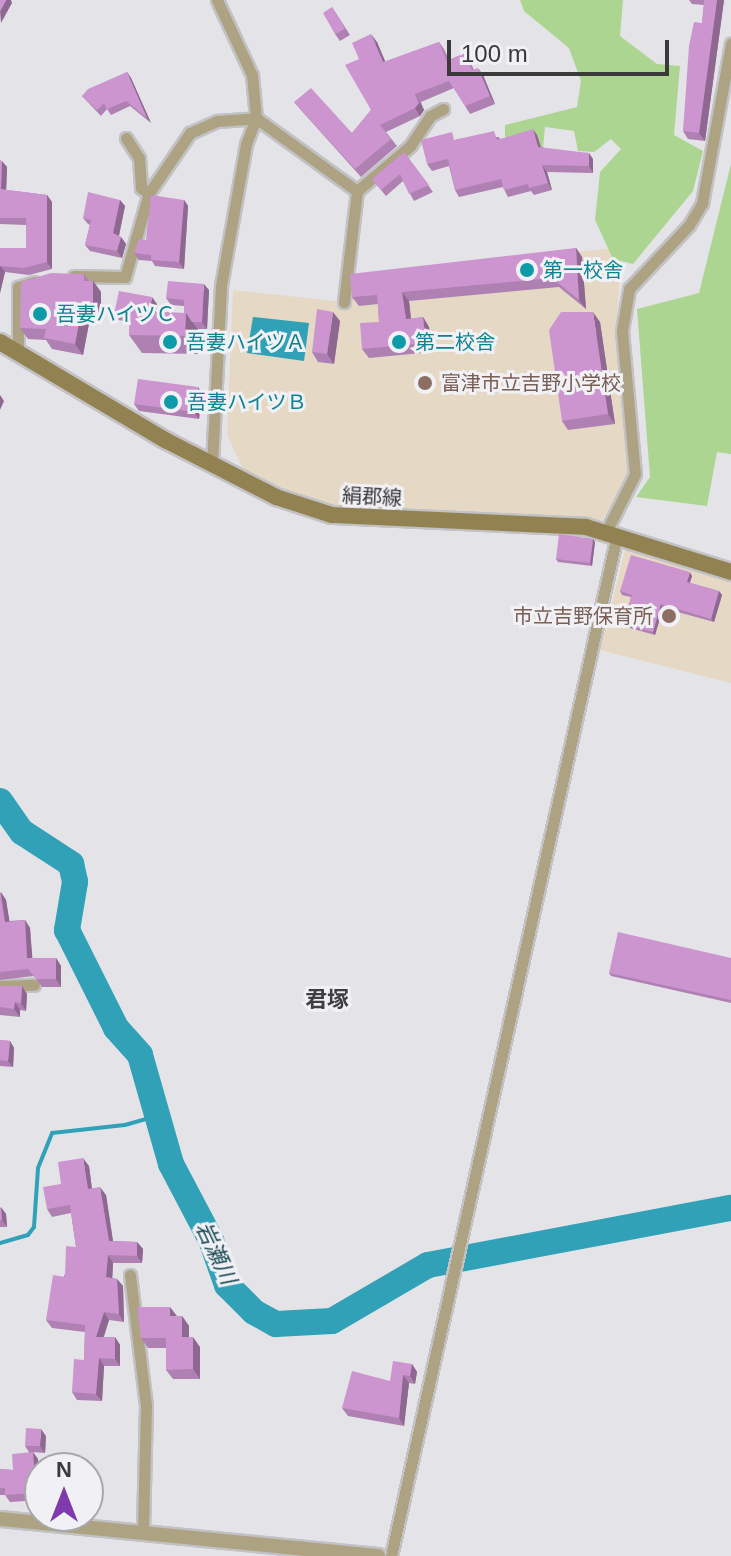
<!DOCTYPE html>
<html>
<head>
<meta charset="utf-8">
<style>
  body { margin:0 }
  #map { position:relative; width:731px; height:1556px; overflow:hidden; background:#e4e4e8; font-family:Arial,"Noto Sans JP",sans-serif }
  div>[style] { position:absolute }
  .education>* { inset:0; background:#e5d9c5 }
  .green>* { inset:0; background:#acd591 }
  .water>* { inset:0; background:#31a1b7 }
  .stream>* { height:4px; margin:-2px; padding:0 2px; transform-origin:2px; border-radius:2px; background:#31a1b7 }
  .river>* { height:26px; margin:-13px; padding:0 13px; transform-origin:13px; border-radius:13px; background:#31a1b7 }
  .roads { filter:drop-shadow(2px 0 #c2c2c5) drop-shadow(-2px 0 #c2c2c5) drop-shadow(0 2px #c2c2c5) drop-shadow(0 -2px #c2c2c5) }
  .minor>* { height:11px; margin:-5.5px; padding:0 5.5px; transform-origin:5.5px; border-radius:5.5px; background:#ada383 }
  .tertiary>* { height:14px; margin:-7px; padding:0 7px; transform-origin:7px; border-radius:7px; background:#ada383 }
  .secondary>* { height:16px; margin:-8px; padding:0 8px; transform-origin:8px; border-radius:8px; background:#928252 }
  .wall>* { inset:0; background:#af80b2 }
  .shaded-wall>* { inset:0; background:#8f6891 }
  .building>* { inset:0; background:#cc95cf }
  .dots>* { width:22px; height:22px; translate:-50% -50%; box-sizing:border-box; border:4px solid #f1f1f5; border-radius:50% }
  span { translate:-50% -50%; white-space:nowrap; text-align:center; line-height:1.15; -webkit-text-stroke:6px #f1f1f5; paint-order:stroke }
  .culture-label { font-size:20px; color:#0d838f }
  .left { translate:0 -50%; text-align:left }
  .education-label { font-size:20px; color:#785e54 }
  .right { translate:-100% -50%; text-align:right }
  .street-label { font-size:20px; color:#3a3a3b }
  .neighbourhood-label { font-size:22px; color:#3e3f42; font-weight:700 }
  .water-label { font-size:22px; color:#1a4953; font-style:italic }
  .north { position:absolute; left:24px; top:1452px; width:80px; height:80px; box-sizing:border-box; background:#f1f1f5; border:2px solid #a8a8ab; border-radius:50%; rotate:0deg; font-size:22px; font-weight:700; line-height:32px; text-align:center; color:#3a3a3b }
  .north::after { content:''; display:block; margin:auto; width:28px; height:36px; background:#7f3aad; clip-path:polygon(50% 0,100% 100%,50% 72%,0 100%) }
  .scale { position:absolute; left:447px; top:40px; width:222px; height:36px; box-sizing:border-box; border:4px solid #3a3a3b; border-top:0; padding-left:10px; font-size:24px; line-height:28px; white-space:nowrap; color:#3a3a3b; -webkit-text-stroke:6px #f1f1f5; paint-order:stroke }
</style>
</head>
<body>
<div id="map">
  <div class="education">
    <i style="clip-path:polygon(622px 247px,616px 332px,628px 477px,602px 520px,355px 511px,322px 505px,244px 471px,227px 435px,233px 290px,344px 302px,347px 277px)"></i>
    <i style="clip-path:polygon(626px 546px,731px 582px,731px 683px,600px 650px)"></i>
  </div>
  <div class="green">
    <i style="clip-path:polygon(520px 0,623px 0,620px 36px,657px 64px,680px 66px,674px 135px,703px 151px,693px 191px,633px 264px,613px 259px,595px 220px,600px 172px,621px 149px,611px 139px,594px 152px,578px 151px,574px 131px,545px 127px,543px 148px,505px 137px,505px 125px,577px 107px,581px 81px,569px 48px,524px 11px)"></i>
    <i style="clip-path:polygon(731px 164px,731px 454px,717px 452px,707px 506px,636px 497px,650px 477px,637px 309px,699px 293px)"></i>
  </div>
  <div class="water">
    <i style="clip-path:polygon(253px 317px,309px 323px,304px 361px,247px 353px)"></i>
  </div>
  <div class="stream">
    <i style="left:0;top:1243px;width:29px;rotate:-16deg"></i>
    <i style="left:28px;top:1235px;width:10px;rotate:-53deg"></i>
    <i style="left:34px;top:1227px;width:59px;rotate:-86.1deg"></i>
    <i style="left:38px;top:1168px;width:38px;rotate:-68deg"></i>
    <i style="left:52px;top:1133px;width:73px;rotate:-6.3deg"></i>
    <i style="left:125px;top:1125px;width:36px;rotate:-16deg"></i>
  </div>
  <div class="river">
    <i style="left:0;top:801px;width:38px;rotate:55deg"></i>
    <i style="left:22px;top:832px;width:59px;rotate:33.1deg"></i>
    <i style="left:71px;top:864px;width:18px;rotate:77deg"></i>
    <i style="left:75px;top:882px;width:49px;rotate:99.5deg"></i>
    <i style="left:67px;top:930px;width:110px;rotate:63.4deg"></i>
    <i style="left:116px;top:1028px;width:36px;rotate:48deg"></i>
    <i style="left:140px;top:1055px;width:113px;rotate:74.1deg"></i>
    <i style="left:171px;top:1164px;width:86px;rotate:62.2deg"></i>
    <i style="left:211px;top:1240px;width:48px;rotate:70.4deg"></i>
    <i style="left:227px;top:1285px;width:38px;rotate:45deg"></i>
    <i style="left:254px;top:1312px;width:25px;rotate:29deg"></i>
    <i style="left:276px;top:1324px;width:56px;rotate:-3.1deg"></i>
    <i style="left:332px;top:1321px;width:111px;rotate:-30.3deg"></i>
    <i style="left:428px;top:1265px;width:308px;rotate:-10.7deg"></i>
  </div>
  <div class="roads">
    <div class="minor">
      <i style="left:217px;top:0;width:83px;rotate:65deg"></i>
      <i style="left:252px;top:75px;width:43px;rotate:84.7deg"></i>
      <i style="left:256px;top:118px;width:125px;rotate:35.9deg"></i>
      <i style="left:357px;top:191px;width:112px;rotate:96.7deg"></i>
      <i style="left:126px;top:138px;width:24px;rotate:57deg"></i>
      <i style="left:139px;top:158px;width:30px;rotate:86deg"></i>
      <i style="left:141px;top:188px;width:9px;rotate:32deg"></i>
      <i style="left:357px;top:191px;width:70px;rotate:-40.3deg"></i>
      <i style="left:410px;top:146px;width:36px;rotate:-56deg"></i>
      <i style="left:430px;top:116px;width:15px;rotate:-28deg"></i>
      <i style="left:74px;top:276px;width:51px;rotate:1.1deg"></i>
      <i style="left:125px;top:277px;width:87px;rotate:-74.1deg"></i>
      <i style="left:149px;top:193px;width:73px;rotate:-55.7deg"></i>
      <i style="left:190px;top:133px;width:30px;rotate:-24deg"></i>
      <i style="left:217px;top:121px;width:39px;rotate:-4deg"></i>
      <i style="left:256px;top:118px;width:28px;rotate:111deg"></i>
      <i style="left:246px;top:144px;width:144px;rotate:100deg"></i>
      <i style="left:221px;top:286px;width:176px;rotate:92.9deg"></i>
      <i style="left:18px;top:350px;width:63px;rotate:-90deg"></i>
      <i style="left:18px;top:287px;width:17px;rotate:-17deg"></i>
      <i style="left:606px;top:532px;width:65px;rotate:-63.4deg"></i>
      <i style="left:635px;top:474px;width:144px;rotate:-95.2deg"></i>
      <i style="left:622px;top:331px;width:43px;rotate:-80.5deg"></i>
      <i style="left:629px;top:289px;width:88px;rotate:-46.8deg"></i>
      <i style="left:689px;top:225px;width:26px;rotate:-59deg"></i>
      <i style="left:702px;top:203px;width:162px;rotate:-79.7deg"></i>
      <i style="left:0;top:986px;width:34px;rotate:-2deg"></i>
      <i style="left:130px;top:1275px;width:132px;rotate:83deg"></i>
      <i style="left:146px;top:1406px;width:127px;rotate:91.4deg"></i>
      <i style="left:391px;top:1556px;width:1046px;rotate:-77.52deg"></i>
    </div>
    <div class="tertiary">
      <i style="left:0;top:1519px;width:380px;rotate:5.6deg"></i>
    </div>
    <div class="secondary">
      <i style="left:0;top:342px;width:194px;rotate:30.7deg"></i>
      <i style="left:167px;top:441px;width:123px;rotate:27.2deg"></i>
      <i style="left:276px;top:497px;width:59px;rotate:17.8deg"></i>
      <i style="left:332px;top:515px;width:254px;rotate:2.7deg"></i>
      <i style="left:586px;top:527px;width:152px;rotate:17.2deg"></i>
    </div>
  </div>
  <div class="wall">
    <i style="clip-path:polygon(689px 0,724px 0,705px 141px,688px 139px,683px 131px,702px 23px,704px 5px,692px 4px)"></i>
    <i style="clip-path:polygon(332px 7px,350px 35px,340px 41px,335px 34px)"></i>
    <i style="clip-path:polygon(377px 42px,385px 62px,439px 42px,444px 49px,449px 60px,465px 53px,470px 61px,474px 70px,483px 75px,495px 104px,470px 114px,454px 88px,421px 102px,424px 110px,420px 116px,386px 132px,397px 146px,361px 177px,300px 109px,294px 102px,352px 133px,371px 110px,359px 59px)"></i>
    <i style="clip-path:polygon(127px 72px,131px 78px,151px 123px,130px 106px,111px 115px,107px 109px,101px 116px,82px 96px)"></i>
    <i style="clip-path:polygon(537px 135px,541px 147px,593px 159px,593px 173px,547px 172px,552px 190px,534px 195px,531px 191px,508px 197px,503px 187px,459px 197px,455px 190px,449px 166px,432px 171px,427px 164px,457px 139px,499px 137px,500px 139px)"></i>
    <i style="clip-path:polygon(404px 152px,433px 192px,414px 201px,403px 181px,386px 196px,372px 179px)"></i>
    <i style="clip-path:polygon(0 160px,7px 167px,6px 190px,47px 195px,52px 202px,52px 269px,29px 275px,5px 272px,0 293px,0 248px,26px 248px,26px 225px,0 224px)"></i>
    <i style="clip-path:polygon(120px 200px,125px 206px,119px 236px,121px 237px,126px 244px,122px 258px,90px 251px,85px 245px,90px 225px,88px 224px,83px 218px)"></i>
    <i style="clip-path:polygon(184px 200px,188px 206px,184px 269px,155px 266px,152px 261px,139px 260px,134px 253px)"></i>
    <i style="clip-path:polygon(576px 248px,582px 257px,586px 309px,559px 287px,409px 301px,411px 319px,423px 317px,429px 327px,432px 352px,369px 358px,362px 349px,379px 322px,378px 304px,359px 306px,352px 297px)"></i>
    <i style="clip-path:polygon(84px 274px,89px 281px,93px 281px,101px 292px,101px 320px,90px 318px,83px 355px,52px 349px,46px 340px,28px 339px,20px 328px)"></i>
    <i style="clip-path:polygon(209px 290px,207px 329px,197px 329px,199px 331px,198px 354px,142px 353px,129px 335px,130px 322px,119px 320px,114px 314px,157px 304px,155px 312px,184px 313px,184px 306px,171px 305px,166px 298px)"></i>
    <i style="clip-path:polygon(340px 321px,334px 364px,318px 362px,312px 352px)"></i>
    <i style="clip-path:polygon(600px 322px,615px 424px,568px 430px,562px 421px)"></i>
    <i style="clip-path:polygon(202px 393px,199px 419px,139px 411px,134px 404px)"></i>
    <i style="clip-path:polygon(593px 539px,595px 542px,592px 566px,558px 562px,556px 559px)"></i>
    <i style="clip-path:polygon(692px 576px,690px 583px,719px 591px,722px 595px,714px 622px,663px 608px,655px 635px,626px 627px,624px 624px,631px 597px,622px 595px,620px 591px)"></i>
    <i style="clip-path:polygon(0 892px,6px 900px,9px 921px,25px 920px,30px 928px,32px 958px,56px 958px,61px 966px,61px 987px,42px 987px,34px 976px,0 980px)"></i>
    <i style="clip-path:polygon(731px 958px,731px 1003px,611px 976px,609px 973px)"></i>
    <i style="clip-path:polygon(0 986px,27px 994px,26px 1011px,20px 1010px,20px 1017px,0 1015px)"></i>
    <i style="clip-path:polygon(0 1040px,10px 1041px,14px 1048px,13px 1067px,0 1066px)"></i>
    <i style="clip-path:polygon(89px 1166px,92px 1189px,106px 1195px,113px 1241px,137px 1242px,143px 1249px,142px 1263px,113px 1263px,112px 1278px,117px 1279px,123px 1286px,124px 1322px,109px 1320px,104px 1337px,115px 1337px,120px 1345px,120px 1366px,104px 1366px,102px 1401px,77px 1400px,72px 1392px,84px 1360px,85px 1332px,52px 1328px,46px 1320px,76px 1247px,71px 1213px,52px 1217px,47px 1209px,61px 1184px)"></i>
    <i style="clip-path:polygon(0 1208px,6px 1214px,7px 1227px,0 1227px)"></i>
    <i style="clip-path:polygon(177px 1316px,182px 1316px,189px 1326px,189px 1337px,200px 1347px,200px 1379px,173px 1379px,166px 1370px,166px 1348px,148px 1348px,141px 1338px)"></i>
    <i style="clip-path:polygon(412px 1364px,417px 1372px,415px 1384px,409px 1383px,404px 1426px,348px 1416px,342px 1408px,390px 1381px)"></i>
    <i style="clip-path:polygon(46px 1436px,45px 1453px,33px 1452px,38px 1459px,40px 1500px,10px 1502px,5px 1495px,0 1495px,0 1469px,13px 1470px,29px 1452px,25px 1446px)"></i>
  </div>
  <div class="shaded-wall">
    <i style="clip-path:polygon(6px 0,11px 0,12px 3px,1px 23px,0 11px)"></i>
    <i style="clip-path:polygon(717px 0,724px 0,705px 141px,699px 133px)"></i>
    <i style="clip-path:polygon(371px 34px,377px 42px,389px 70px,383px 62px)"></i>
    <i style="clip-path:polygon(478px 68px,483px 75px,495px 104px,490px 96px)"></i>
    <i style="clip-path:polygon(127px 72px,131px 78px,151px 123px,147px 118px)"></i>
    <i style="clip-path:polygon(415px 94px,424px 110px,420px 116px,415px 108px)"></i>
    <i style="clip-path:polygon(533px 129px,537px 135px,543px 154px,538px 147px)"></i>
    <i style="clip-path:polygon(589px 153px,593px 159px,593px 173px,589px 166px)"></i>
    <i style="clip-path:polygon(2px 161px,7px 167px,6px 196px,1px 189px)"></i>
    <i style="clip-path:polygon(542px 165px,547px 172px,552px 190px,548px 183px)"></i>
    <i style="clip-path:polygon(47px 195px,52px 202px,52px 269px,47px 262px)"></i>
    <i style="clip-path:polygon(120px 200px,125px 206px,118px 240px,113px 233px)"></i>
    <i style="clip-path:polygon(184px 200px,188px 206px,184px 269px,179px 262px)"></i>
    <i style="clip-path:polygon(121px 237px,126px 244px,122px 258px,117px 251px)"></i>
    <i style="clip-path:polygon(576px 248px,582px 257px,586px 309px,579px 300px)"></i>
    <i style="clip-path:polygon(0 265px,5px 272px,0 293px)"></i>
    <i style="clip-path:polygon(93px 281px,101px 292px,101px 320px,93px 309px)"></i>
    <i style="clip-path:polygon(204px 284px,209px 290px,207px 329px,202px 322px)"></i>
    <i style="clip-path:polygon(402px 292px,409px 301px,412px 328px,406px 319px)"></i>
    <i style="clip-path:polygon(152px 297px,157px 304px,153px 327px,148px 320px)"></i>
    <i style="clip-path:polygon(82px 307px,90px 318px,83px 355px,75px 344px)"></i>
    <i style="clip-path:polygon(333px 312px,340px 321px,334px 364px,327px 354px)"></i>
    <i style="clip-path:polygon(593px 312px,600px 322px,615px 424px,608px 414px)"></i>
    <i style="clip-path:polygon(186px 313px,199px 331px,198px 354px,185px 336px)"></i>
    <i style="clip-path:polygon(423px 317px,429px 327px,432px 352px,426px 343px)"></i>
    <i style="clip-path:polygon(198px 387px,202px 393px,199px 419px,194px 412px)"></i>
    <i style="clip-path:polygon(0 395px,4px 401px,0 410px)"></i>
    <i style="clip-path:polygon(593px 539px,595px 542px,592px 566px,590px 563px)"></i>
    <i style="clip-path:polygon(690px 572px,692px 576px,689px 585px,687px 582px)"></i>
    <i style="clip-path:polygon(719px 591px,722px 595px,714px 622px,711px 619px)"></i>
    <i style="clip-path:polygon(661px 604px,663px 608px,655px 635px,653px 632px)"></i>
    <i style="clip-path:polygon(1px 892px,6px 900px,11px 930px,5px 922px)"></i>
    <i style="clip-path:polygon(25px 920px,30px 928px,33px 966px,27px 958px)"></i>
    <i style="clip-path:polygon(56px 958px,61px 966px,61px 987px,56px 979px)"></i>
    <i style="clip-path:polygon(22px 986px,27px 994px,26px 1011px,21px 1003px)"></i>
    <i style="clip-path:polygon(15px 1002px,20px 1010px,20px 1017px,14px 1009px)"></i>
    <i style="clip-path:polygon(10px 1041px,14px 1048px,13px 1067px,8px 1061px)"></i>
    <i style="clip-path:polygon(83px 1158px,89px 1166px,93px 1197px,88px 1189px)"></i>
    <i style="clip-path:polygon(100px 1187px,106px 1195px,114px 1248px,109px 1241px)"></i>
    <i style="clip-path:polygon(1px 1207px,6px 1214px,7px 1227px,2px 1220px)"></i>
    <i style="clip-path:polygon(137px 1242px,143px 1249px,142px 1263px,137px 1256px)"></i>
    <i style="clip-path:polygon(108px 1255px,113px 1263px,112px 1285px,106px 1277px)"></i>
    <i style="clip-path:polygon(117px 1279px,123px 1286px,124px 1322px,119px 1314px)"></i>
    <i style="clip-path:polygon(170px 1307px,177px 1316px,170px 1316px)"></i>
    <i style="clip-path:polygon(104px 1312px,109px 1320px,101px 1344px,96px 1337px)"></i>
    <i style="clip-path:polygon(182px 1316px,189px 1326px,189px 1347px,182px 1337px)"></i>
    <i style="clip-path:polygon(115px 1337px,120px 1345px,120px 1366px,115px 1359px)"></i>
    <i style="clip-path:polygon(193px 1337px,200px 1347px,200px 1379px,193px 1369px)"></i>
    <i style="clip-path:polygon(99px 1358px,104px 1366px,102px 1401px,96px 1394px)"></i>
    <i style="clip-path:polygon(412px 1364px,417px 1372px,415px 1384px,410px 1376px)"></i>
    <i style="clip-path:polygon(403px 1375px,409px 1383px,404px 1426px,399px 1418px)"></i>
    <i style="clip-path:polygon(41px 1429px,46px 1436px,45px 1453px,40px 1446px)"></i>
    <i style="clip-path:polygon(33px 1452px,38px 1459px,40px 1499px,36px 1493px)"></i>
  </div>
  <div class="building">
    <i style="clip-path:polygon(0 0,6px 0,0 11px)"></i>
    <i style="clip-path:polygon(704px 0,717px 0,699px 133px,683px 131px,689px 46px,694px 22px,702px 23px)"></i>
    <i style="clip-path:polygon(332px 7px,345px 29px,335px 34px,323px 13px)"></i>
    <i style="clip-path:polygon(371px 34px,383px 62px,439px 42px,447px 61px,465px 53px,472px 70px,478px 68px,490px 96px,465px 106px,449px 81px,415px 94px,419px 103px,415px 108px,380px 125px,391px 139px,355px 169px,294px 102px,311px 88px,352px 133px,371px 110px,345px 65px,359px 59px,352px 43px)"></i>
    <i style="clip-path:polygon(127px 72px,147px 118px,126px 101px,107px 109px,104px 103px,97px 110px,82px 96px,88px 89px)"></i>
    <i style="clip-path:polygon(533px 129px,538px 147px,589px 153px,589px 166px,542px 165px,548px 183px,529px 188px,528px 184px,504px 190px,501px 179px,455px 190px,448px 159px,427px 164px,421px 140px,452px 132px,454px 140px,494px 131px,497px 140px)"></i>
    <i style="clip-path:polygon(404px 152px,429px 185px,409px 194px,400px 174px,381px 190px,372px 179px)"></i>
    <i style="clip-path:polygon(0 160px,2px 161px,1px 189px,47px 195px,47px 262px,24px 268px,0 266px,0 248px,26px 248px,26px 218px,0 218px)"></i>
    <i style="clip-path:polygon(88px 192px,120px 200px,113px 233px,121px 237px,117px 251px,85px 245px,91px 220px,83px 218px)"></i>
    <i style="clip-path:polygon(151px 195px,184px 200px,179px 262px,151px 260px,151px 255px,134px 253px,139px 239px,146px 240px)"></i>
    <i style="clip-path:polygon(576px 248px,579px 300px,552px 278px,402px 292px,406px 319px,423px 317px,426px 343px,362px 349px,360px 323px,379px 322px,377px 295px,352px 297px,350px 274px)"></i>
    <i style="clip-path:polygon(51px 273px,84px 274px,84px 281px,93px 281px,93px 309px,82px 307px,75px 344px,44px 338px,46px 329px,20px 328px,21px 282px)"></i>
    <i style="clip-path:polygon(168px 281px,204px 284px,202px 322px,192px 322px,186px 313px,184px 313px,184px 300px,166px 298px)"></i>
    <i style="clip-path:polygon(119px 291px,152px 297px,149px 312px,130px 312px,130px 317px,114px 314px)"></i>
    <i style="clip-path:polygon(317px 309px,333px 312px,327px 354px,312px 352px)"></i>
    <i style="clip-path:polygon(130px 312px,186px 313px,185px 336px,129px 335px)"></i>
    <i style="clip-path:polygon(561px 312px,593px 312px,608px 414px,562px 421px,549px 330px)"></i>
    <i style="clip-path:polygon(138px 379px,198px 387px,194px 412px,134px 404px)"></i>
    <i style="clip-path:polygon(559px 534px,593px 539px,590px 563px,556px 559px)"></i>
    <i style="clip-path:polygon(631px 555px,690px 572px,687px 582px,719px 591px,711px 619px,661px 604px,653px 632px,624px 624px,632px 595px,620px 591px)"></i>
    <i style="clip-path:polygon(0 892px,5px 922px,25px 920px,27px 958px,56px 958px,56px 979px,36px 979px,28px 969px,0 972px)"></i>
    <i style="clip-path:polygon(618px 932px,731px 958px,731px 1000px,609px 973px)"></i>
    <i style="clip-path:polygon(0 986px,22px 986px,21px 1003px,15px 1002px,14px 1009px,0 1007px)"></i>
    <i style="clip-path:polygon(0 1040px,10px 1041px,8px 1061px,0 1060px)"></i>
    <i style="clip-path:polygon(83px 1158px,88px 1189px,100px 1187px,109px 1241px,137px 1242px,137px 1256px,108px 1255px,106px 1277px,117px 1279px,119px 1314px,104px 1312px,96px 1337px,115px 1337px,115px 1359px,99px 1358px,96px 1394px,72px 1392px,74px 1359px,84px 1360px,85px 1325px,46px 1320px,53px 1275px,65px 1277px,66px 1246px,76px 1247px,70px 1205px,47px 1209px,43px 1187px,61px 1184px,58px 1162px)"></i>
    <i style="clip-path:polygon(1px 1207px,2px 1220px,0 1220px,0 1208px)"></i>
    <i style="clip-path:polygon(137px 1307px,170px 1307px,170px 1316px,182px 1316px,182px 1337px,193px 1337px,193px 1369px,166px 1370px,166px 1338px,141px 1338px)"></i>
    <i style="clip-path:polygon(393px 1361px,412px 1364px,410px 1376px,403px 1375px,399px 1418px,342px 1408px,352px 1371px,390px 1381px)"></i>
    <i style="clip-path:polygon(26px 1428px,41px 1429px,40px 1446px,25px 1446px)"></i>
    <i style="clip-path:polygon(33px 1452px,36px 1493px,5px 1495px,5px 1488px,0 1488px,0 1469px,13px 1470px,12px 1454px)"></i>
  </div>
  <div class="dots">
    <i style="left:527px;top:270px;background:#0f9aa8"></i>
    <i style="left:40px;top:314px;background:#0f9aa8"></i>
    <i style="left:170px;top:342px;background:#0f9aa8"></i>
    <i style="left:399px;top:342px;background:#0f9aa8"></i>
    <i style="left:425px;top:383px;background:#8d6e63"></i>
    <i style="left:171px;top:402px;background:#0f9aa8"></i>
    <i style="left:669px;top:616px;background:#8d6e63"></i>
  </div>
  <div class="culture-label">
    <span class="left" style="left:543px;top:270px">第一校舎</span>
    <span class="left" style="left:56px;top:314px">吾妻ハイツＣ</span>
    <span class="left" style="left:186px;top:342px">吾妻ハイツＡ</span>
    <span class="left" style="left:415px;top:342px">第二校舎</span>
    <span class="left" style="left:187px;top:402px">吾妻ハイツＢ</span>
  </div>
  <div class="education-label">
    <span class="left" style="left:441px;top:383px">富津市立吉野小学校</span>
    <span class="right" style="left:653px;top:616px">市立吉野保育所</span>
  </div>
  <div class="street-label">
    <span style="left:372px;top:497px;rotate:3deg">絹郡線</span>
  </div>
  <div class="neighbourhood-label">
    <span style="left:327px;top:1000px">君塚</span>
  </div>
  <div class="water-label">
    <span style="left:216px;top:1253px;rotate:65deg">岩瀬川</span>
  </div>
  <div class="north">N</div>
  <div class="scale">100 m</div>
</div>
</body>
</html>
